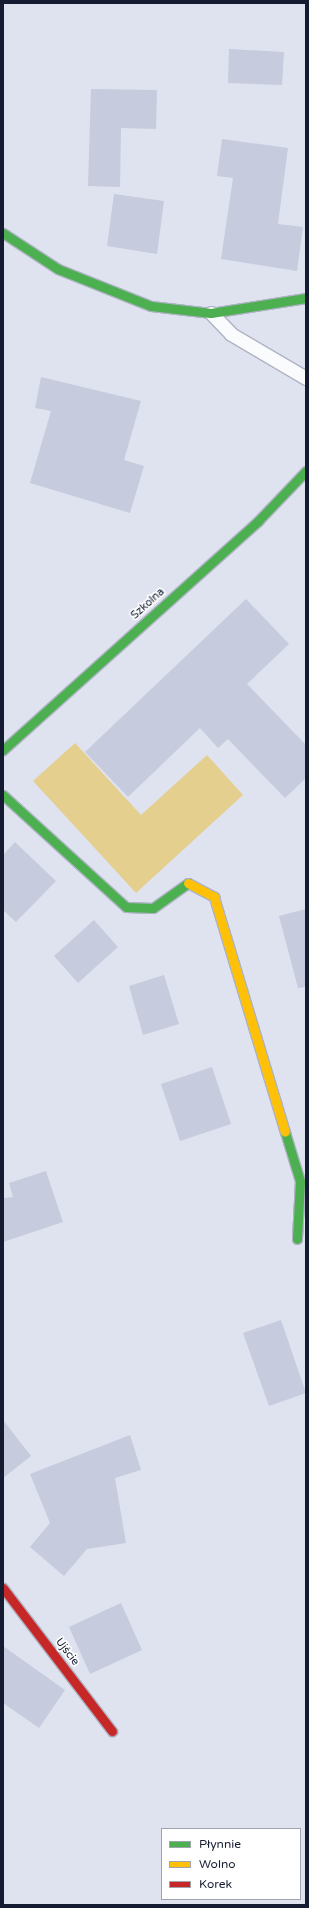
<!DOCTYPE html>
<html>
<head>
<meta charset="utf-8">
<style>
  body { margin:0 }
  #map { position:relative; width:309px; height:1908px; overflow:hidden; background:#dfe3f0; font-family:"Varela Round",sans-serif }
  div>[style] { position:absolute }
  .green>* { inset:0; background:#e4cf8e }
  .building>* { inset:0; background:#c6cbdd }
  .roads { filter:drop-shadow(1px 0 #aeb3c3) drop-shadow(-1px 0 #aeb3c3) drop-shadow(0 1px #aeb3c3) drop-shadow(0 -1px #aeb3c3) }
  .lane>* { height:13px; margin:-6.5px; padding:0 6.5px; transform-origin:6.5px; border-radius:6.5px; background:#fafbfd }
  .fast>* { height:9px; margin:-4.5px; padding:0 4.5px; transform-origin:4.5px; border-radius:4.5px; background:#4caf50 }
  .slow>* { height:9px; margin:-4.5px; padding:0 4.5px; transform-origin:4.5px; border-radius:4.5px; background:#ffc107 }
  .jam>* { height:9px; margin:-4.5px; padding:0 4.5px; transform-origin:4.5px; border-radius:4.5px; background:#c62828 }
  span { translate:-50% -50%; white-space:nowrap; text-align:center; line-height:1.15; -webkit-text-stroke:3.5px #fff; paint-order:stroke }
  .street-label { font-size:11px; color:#151c32 }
  .frame { position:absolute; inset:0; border:4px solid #151c32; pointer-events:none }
  .legend { position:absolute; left:161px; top:1828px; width:140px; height:72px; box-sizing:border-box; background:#fff; border:1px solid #a1a4ad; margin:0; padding:5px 7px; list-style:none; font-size:12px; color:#151c32 }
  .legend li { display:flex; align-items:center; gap:8px; height:20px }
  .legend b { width:20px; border:1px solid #a1a4ad }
</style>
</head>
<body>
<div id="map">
  <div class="green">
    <i style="clip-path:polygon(75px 743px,141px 815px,207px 755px,243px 795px,136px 893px,33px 781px)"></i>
  </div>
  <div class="building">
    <i style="clip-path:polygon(229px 49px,284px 52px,282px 85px,228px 83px)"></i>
    <i style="clip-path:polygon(91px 89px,157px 90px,156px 129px,121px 128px,120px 187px,88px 186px)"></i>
    <i style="clip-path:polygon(222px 139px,288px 148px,278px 224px,303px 227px,297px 271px,221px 259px,233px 178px,217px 176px)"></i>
    <i style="clip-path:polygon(114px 194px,164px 201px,157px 254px,107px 246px)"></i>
    <i style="clip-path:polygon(41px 377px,141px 401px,124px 460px,144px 466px,130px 513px,30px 483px,51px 411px,35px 408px)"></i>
    <i style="clip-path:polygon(246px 599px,289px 644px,247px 684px,306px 745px,306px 778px,285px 798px,228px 739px,218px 748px,200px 728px,128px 797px,85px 752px)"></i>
    <i style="clip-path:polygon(15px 842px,56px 881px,16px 922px,3px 910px,3px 855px)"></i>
    <i style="clip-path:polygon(306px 909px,306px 987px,298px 988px,279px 916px)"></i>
    <i style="clip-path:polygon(94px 920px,118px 947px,78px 983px,54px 956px)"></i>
    <i style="clip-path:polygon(164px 975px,179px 1024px,143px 1035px,129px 986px)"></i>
    <i style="clip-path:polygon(212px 1067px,231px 1124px,180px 1141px,161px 1084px)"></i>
    <i style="clip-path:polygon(46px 1171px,63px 1222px,3px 1242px,3px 1198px,13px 1197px,9px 1183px)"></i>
    <i style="clip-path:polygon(281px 1320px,306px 1393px,269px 1406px,243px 1333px)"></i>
    <i style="clip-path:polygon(3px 1420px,31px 1456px,3px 1478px)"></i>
    <i style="clip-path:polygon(130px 1435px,141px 1470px,115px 1478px,126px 1543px,87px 1549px,64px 1576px,30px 1547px,50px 1523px,30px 1474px)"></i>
    <i style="clip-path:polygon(121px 1603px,142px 1650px,90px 1674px,69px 1627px)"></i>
    <i style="clip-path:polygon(3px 1646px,65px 1690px,39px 1728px,3px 1703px)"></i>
  </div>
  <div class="roads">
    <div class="lane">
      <i style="left:211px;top:313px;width:29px;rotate:46deg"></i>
      <i style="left:231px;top:334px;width:87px;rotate:30.4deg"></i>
    </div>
    <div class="fast">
      <i style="left:3px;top:233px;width:66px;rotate:33.2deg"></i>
      <i style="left:58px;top:269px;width:100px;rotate:21.7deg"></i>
      <i style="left:151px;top:306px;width:60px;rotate:6.7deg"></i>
      <i style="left:211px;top:313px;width:96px;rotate:-9deg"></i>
      <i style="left:3px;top:750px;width:343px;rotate:-41.9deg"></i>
      <i style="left:258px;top:521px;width:69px;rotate:-46.2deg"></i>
      <i style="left:3px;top:795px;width:166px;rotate:42.3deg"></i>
      <i style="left:126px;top:907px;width:27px;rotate:2deg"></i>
      <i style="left:153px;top:908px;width:43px;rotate:-35.5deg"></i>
      <i style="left:285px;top:1132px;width:51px;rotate:73deg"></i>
      <i style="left:300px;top:1181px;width:58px;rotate:93deg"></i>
    </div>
    <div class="slow">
      <i style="left:188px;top:883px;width:30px;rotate:28deg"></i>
      <i style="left:214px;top:897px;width:245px;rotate:73.2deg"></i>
    </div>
    <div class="jam">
      <i style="left:3px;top:1588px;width:180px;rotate:52.7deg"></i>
    </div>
  </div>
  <div class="street-label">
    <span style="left:148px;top:604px;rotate:-42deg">Szkolna</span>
    <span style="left:67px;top:1652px;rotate:53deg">Ujście</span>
  </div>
  <div class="frame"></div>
  <ul class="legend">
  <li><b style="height:5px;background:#4caf50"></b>Płynnie</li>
  <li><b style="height:5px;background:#ffc107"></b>Wolno</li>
  <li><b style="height:5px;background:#c62828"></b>Korek</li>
  </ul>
</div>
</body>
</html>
